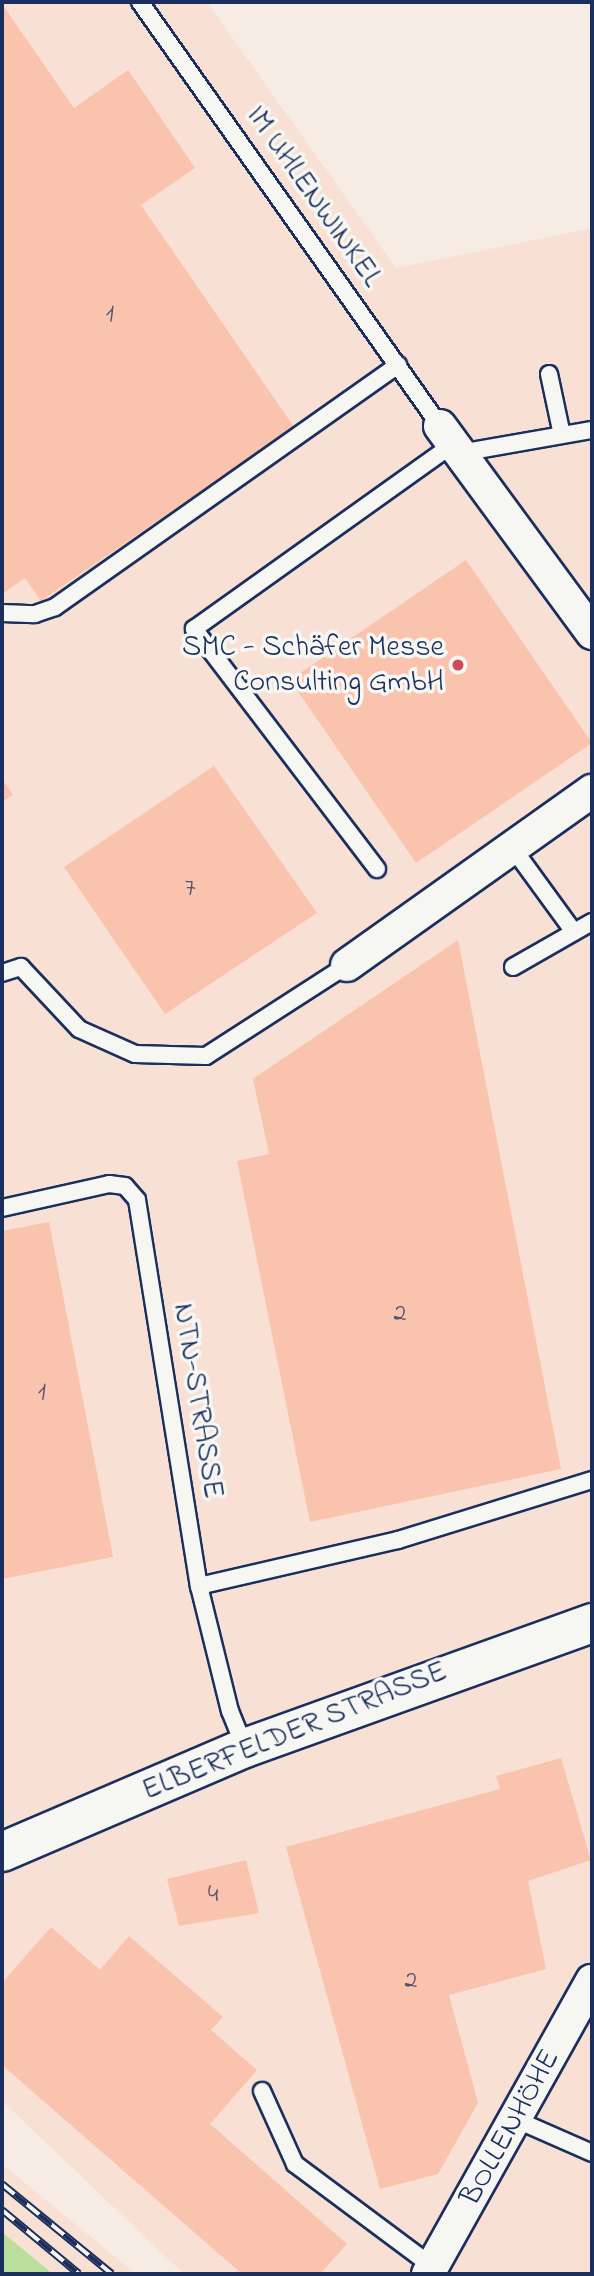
<!DOCTYPE html>
<html>
<head>
<meta charset="utf-8">
<style>
  body { margin:0 }
  #map { position:relative; width:594px; height:2276px; overflow:hidden; background:#f7ece4; font-family:"Indie Flower",sans-serif }
  div>[style] { position:absolute }
  .built>* { inset:0; background:#f8e0d4 }
  .green>* { inset:0; background:#b9df9a }
  .building>* { inset:0; background:#fac3ad }
  .roads { filter:drop-shadow(2px 0 #1b2f5e) drop-shadow(-2px 0 #1b2f5e) drop-shadow(0 2px #1b2f5e) drop-shadow(0 -2px #1b2f5e) }
  .service>* { height:16px; margin:-8px; padding:0 8px; transform-origin:8px; border-radius:8px; background:#f6f6f2 }
  .minor>* { height:32px; margin:-16px; padding:0 16px; transform-origin:16px; border-radius:16px; background:#f6f6f2 }
  .tertiary>* { height:38px; margin:-19px; padding:0 19px; transform-origin:19px; border-radius:19px; background:#f6f6f2 }
  .rail>* { height:8px; margin-top:-4px; transform-origin:0; background:repeating-linear-gradient(90deg,#f6f6f2 0 16px,#1b2f5e 0 32px); box-sizing:border-box; border-block:2px solid #1b2f5e }
  .dots>* { width:19px; height:19px; translate:-50% -50%; box-sizing:border-box; border:4px solid #f6f6f2; border-radius:50% }
  span { translate:-50% -50%; white-space:nowrap; text-align:center; line-height:1.15; -webkit-text-stroke:7px #f6f6f2; paint-order:stroke }
  .number-label { font-size:26px; color:#535472 }
  .number-label span { -webkit-text-stroke-width:0 }
  .street-label { font-size:30px; color:#1b2f5e }
  .poi-label { font-size:30px; color:#1b2f5e }
  .right { translate:-100% -50%; text-align:right }
  .frame { position:absolute; inset:0; border:4px solid #1b2f5e; pointer-events:none }
</style>
</head>
<body>
<div id="map">
  <div class="built">
    <i style="clip-path:polygon(2px 2px,207px 2px,396px 268px,592px 228px,592px 2274px,184px 2274px,2px 2101px)"></i>
    <i style="clip-path:polygon(2px 2164px,136px 2274px,53px 2274px,2px 2232px)"></i>
  </div>
  <div class="green">
    <i style="clip-path:polygon(2px 2232px,53px 2274px,2px 2274px)"></i>
  </div>
  <div class="building">
    <i style="clip-path:polygon(2px 4px,74px 108px,128px 70px,195px 168px,141px 205px,294px 427px,41px 601px,25px 578px,2px 594px)"></i>
    <i style="clip-path:polygon(466px 560px,592px 743px,416px 863px,290px 680px)"></i>
    <i style="clip-path:polygon(214px 766px,317px 913px,165px 1014px,64px 867px)"></i>
    <i style="clip-path:polygon(2px 779px,13px 795px,2px 802px)"></i>
    <i style="clip-path:polygon(458px 940px,561px 1469px,310px 1522px,237px 1161px,269px 1154px,253px 1079px)"></i>
    <i style="clip-path:polygon(49px 1222px,113px 1557px,2px 1579px,2px 1231px)"></i>
    <i style="clip-path:polygon(561px 1758px,591px 1860px,528px 1881px,546px 1969px,449px 1995px,478px 2103px,438px 2174px,380px 2189px,286px 1847px,500px 1789px,496px 1776px)"></i>
    <i style="clip-path:polygon(246px 1860px,259px 1913px,179px 1926px,167px 1879px)"></i>
    <i style="clip-path:polygon(51px 1927px,100px 1970px,129px 1936px,223px 2017px,211px 2030px,257px 2070px,210px 2124px,347px 2244px,320px 2274px,242px 2274px,2px 2065px,2px 1983px)"></i>
  </div>
  <div class="roads">
    <div class="service">
      <i style="left:140px;top:2px;width:519px;rotate:54.72deg"></i>
      <i style="left:549px;top:374px;width:62px;rotate:78deg"></i>
      <i style="left:460px;top:453px;width:134px;rotate:-9.9deg"></i>
      <i style="left:2px;top:613px;width:33px;rotate:2deg"></i>
      <i style="left:35px;top:614px;width:21px;rotate:-19deg"></i>
      <i style="left:55px;top:607px;width:420px;rotate:-35.2deg"></i>
      <i style="left:512px;top:847px;width:105px;rotate:53.9deg"></i>
      <i style="left:377px;top:869px;width:302px;rotate:-127.3deg"></i>
      <i style="left:194px;top:629px;width:318px;rotate:-35.5deg"></i>
      <i style="left:513px;top:967px;width:91px;rotate:-29.7deg"></i>
      <i style="left:2px;top:973px;width:20px;rotate:-18deg"></i>
      <i style="left:21px;top:967px;width:85px;rotate:46.9deg"></i>
      <i style="left:79px;top:1029px;width:61px;rotate:24.1deg"></i>
      <i style="left:135px;top:1054px;width:71px;rotate:1.6deg"></i>
      <i style="left:206px;top:1056px;width:168px;rotate:-32.8deg"></i>
      <i style="left:2px;top:1208px;width:110px;rotate:-12.6deg"></i>
      <i style="left:109px;top:1184px;width:16px;rotate:7deg"></i>
      <i style="left:125px;top:1186px;width:18px;rotate:49deg"></i>
      <i style="left:137px;top:1200px;width:391px;rotate:80.9deg"></i>
      <i style="left:199px;top:1586px;width:129px;rotate:76.1deg"></i>
      <i style="left:230px;top:1711px;width:40px;rotate:68deg"></i>
      <i style="left:199px;top:1586px;width:204px;rotate:-13deg"></i>
      <i style="left:398px;top:1540px;width:203px;rotate:-17.2deg"></i>
      <i style="left:262px;top:2091px;width:80px;rotate:65.7deg"></i>
      <i style="left:295px;top:2164px;width:171px;rotate:36.7deg"></i>
      <i style="left:517px;top:2120px;width:82px;rotate:23.7deg"></i>
    </div>
    <div class="minor">
      <i style="left:440px;top:426px;width:257px;rotate:53.7deg"></i>
      <i style="left:347px;top:965px;width:301px;rotate:-35.4deg"></i>
      <i style="left:428px;top:2274px;width:336px;rotate:-60.8deg"></i>
    </div>
    <div class="tertiary">
      <i style="left:2px;top:1852px;width:264px;rotate:-23.2deg"></i>
      <i style="left:245px;top:1748px;width:369px;rotate:-19.8deg"></i>
    </div>
  </div>
  <div class="rail">
    <i style="left:2px;top:2184px;width:142px;rotate:39.3deg"></i>
    <i style="left:2px;top:2210px;width:100px;rotate:39.7deg"></i>
  </div>
  <div class="dots">
    <i style="left:458px;top:665px;background:#d1495b"></i>
  </div>
  <div class="number-label">
    <span style="left:110px;top:316px">1</span>
    <span style="left:190px;top:890px">7</span>
    <span style="left:400px;top:1315px">2</span>
    <span style="left:42px;top:1394px">1</span>
    <span style="left:213px;top:1896px">4</span>
    <span style="left:411px;top:1982px">2</span>
  </div>
  <div class="street-label">
    <span style="left:313px;top:197px;rotate:55deg">IM UHLENWINKEL</span>
    <span style="left:197px;top:1401px;rotate:81deg">NTN-STRASSE</span>
    <span style="left:295px;top:1732px;rotate:-22deg">ELBERFELDER STRASSE</span>
    <span style="left:511px;top:2128px;rotate:-61deg">BOLLENHÖHE</span>
  </div>
  <div class="poi-label">
    <span class="right" style="left:444px;top:665px">SMC - Schäfer Messe<br>Consulting GmbH</span>
  </div>
  <div class="frame"></div>
</div>
</body>
</html>
